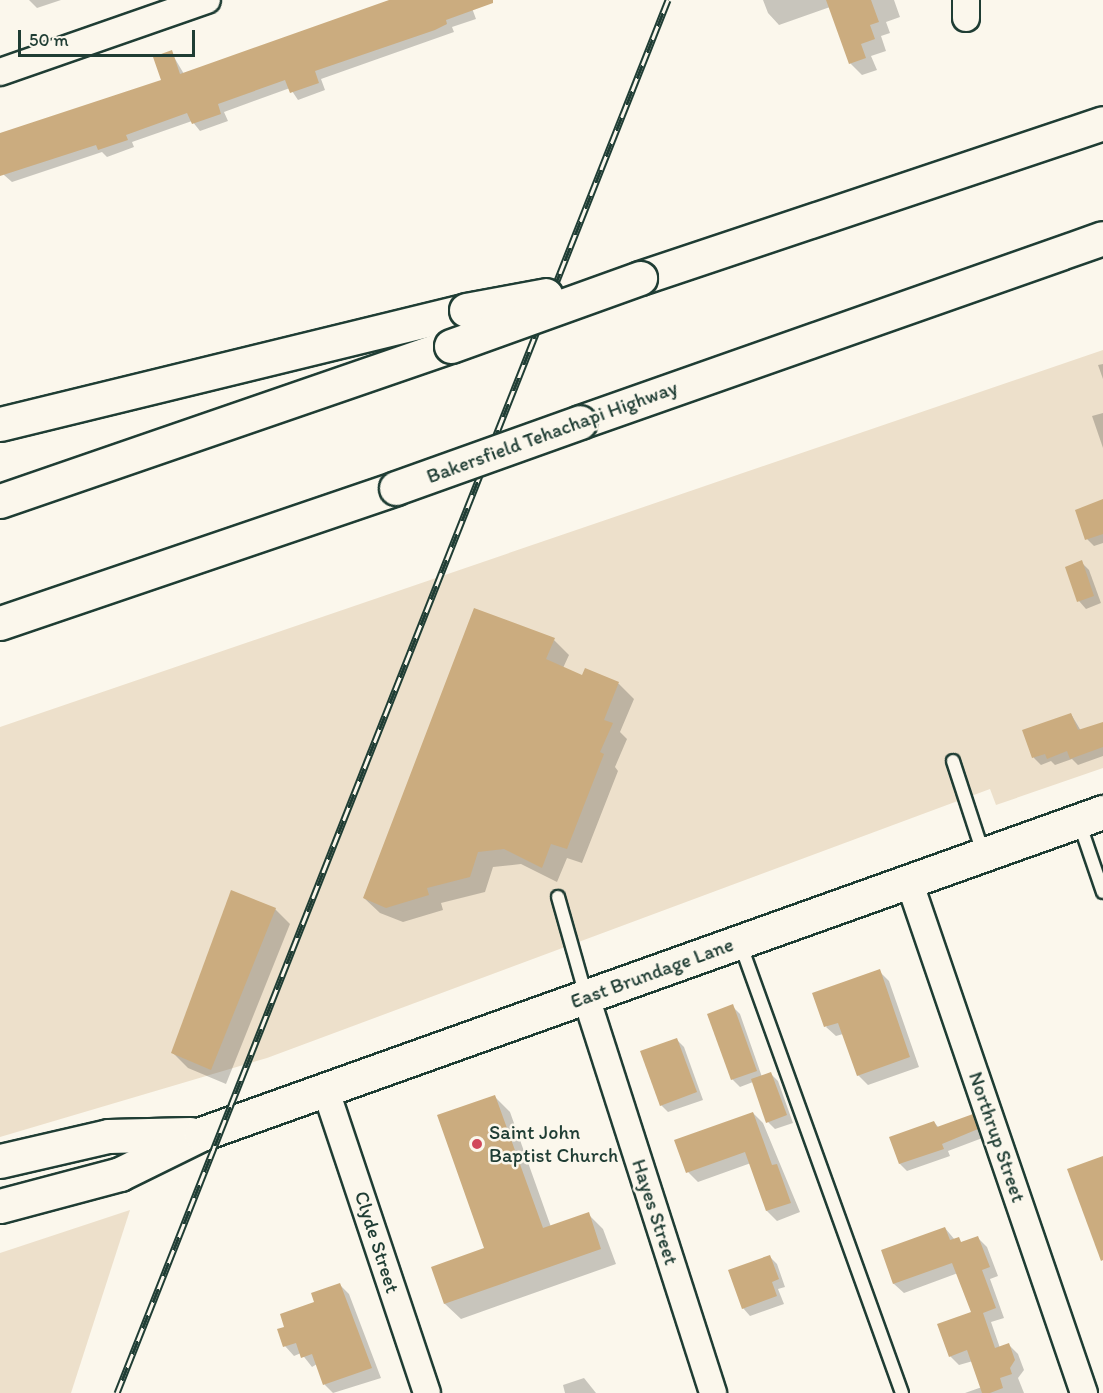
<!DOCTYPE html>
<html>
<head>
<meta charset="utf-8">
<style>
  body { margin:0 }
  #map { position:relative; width:1103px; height:1393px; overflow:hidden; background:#fbf7ec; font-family:Itim,sans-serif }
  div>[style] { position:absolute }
  .built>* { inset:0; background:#ede0cb }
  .shadow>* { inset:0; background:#0003 }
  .building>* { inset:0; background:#cbac7f }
  .roads { filter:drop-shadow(2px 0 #1f3d34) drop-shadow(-2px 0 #1f3d34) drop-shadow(0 2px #1f3d34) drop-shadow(0 -2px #1f3d34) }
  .service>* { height:12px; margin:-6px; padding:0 6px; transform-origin:6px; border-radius:6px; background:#fbf7ec }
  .minor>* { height:26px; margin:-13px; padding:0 13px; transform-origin:13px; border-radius:13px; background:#fbf7ec }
  .secondary>* { height:33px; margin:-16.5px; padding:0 16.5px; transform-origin:16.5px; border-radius:16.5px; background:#fbf7ec }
  .motorway>* { height:33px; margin:-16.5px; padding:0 16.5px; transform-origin:16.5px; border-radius:16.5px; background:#fbf7ec }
  .rail>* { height:7px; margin-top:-3.5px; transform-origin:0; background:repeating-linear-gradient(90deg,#fbf7ec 0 14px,#1f3d34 0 28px); box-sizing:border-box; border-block:2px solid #1f3d34 }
  .bridges { filter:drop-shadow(2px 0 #1f3d34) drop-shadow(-2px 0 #1f3d34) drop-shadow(0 2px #1f3d34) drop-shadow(0 -2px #1f3d34) }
  .motorway-bridge>* { height:33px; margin:-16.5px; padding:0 16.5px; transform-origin:16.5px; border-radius:16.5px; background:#fbf7ec }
  .dots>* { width:16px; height:16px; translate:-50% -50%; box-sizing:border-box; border:3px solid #fbf7ec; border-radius:50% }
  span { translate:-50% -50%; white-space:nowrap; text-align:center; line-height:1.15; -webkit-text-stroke:5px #fbf7ec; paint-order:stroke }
  .street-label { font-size:20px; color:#1f3d34 }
  .poi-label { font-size:20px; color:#1f3d34 }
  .left { translate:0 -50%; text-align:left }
  .scale { position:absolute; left:18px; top:30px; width:177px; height:27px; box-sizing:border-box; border:3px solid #1f3d34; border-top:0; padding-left:8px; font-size:18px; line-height:21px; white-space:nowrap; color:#1f3d34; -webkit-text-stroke:4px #fbf7ec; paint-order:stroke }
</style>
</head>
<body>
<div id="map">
  <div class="built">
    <i style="clip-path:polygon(1103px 350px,1103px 768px,996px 805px,990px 789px,267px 1058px,0 1137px,0 727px)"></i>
    <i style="clip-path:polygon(130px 1210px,71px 1393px,0 1393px,0 1253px)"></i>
  </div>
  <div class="shadow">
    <i style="clip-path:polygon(29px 0,61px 0,37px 8px)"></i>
    <i style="clip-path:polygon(393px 0,469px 0,476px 19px,452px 27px,454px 32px,321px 79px,325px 90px,298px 100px,290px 88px,224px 112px,228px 121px,200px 131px,192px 121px,132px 142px,134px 147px,107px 157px,102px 152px,12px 182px,4px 175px,0 164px,0 135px,163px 81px,171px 52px,184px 74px)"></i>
    <i style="clip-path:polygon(763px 0,894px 0,900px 17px,886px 22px,890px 33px,881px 36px,886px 51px,871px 56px,877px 70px,862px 75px,850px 63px,830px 7px,779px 25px,768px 13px)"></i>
    <i style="clip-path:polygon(1103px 364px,1103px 379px,1098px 365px)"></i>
    <i style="clip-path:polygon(1103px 413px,1103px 448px,1092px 416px)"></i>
    <i style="clip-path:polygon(1103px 501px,1103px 543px,1094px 546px,1087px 539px)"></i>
    <i style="clip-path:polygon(1081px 562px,1089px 570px,1101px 603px,1086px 609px,1079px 601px)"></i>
    <i style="clip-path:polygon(554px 640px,569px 655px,563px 668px,582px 677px,585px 670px,619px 684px,634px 699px,620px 732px,627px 739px,615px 767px,618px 771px,582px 863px,567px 858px,557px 882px,521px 864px,493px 867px,485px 892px,441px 903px,443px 910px,403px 922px,380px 913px,364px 898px)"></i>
    <i style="clip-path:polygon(1071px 714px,1081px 731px,1103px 723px,1103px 756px,1078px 765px,1072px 759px,1055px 765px,1051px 761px,1041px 765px,1034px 758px,1024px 731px)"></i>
    <i style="clip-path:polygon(275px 909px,290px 924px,226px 1084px,188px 1068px,173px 1053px)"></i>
    <i style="clip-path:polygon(879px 971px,889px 981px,919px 1067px,868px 1085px,858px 1075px,843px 1034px,836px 1036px,826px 1027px)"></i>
    <i style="clip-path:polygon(732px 1006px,740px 1014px,762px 1077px,771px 1074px,778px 1081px,793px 1123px,775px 1129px,768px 1122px,753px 1082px,740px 1087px,732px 1079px)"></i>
    <i style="clip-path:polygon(677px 1040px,684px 1047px,703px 1100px,668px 1112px,661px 1105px)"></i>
    <i style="clip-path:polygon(495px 1097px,510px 1112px,551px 1227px,588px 1214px,603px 1229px,616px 1264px,461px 1319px,445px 1304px,433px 1268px,486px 1249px)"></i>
    <i style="clip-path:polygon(753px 1113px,763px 1123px,800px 1212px,777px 1221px,767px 1211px,751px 1163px,698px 1182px,688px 1172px)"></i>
    <i style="clip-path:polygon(973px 1116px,985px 1137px,948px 1151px,950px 1156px,907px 1171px,900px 1164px,891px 1138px,934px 1122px,939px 1128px)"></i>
    <i style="clip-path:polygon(945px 1228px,955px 1240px,963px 1243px,978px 1238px,987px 1247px,998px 1276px,990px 1279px,1004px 1318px,991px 1322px,1000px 1348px,1009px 1345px,1018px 1354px,1024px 1370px,1018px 1378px,1024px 1393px,965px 1393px,982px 1387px,973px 1361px,959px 1365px,950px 1356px,973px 1313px,958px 1273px,904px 1293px,894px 1284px,883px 1251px)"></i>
    <i style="clip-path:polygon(770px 1257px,777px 1264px,785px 1287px,778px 1289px,784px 1304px,750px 1316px,743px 1308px)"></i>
    <i style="clip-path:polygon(340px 1285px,349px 1294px,381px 1378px,333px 1393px,325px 1385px,317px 1364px,312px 1367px,301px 1353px,294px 1356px,285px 1346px,286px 1328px)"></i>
    <i style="clip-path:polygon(584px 1378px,596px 1393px,565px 1393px,563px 1385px)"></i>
  </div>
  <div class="building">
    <i style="clip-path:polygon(389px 0,493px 0,493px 3px,446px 20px,447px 24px,435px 30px,315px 71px,319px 83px,290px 93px,285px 80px,218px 104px,221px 114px,192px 124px,187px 113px,126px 135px,128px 140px,98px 150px,96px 145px,0 176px,0 133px,161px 80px,153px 57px,172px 50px,180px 74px)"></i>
    <i style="clip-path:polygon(826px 0,871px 0,879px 22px,870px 25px,875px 39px,861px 44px,866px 58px,849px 64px)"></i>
    <i style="clip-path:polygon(1103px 499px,1103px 534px,1085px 540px,1075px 510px)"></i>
    <i style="clip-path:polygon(1082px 560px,1094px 596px,1077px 602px,1065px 567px)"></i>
    <i style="clip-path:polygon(474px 608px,555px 638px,546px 659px,582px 675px,585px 668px,619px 682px,604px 720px,613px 723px,600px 752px,604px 754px,567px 849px,551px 844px,542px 868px,504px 849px,478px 852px,470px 877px,427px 888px,429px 895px,386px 908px,363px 898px)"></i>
    <i style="clip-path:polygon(1071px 713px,1078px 730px,1103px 722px,1103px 747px,1070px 759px,1067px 751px,1047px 759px,1045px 754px,1032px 758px,1022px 730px)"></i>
    <i style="clip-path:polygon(231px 890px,276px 908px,211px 1070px,171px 1053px)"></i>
    <i style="clip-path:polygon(880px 969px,910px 1057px,857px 1076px,838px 1023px,824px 1027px,812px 993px)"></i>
    <i style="clip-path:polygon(733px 1004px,757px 1071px,731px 1080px,707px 1014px)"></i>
    <i style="clip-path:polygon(677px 1038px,697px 1092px,660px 1106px,640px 1051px)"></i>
    <i style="clip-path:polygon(771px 1072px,787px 1115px,766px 1123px,751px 1079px)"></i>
    <i style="clip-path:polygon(495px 1095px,543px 1228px,589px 1212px,601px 1249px,444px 1304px,431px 1267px,484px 1248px,437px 1115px)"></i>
    <i style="clip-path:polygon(753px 1112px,772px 1165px,777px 1164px,791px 1203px,766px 1211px,745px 1152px,686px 1173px,674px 1140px)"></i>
    <i style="clip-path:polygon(973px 1114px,978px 1129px,942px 1144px,944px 1149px,899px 1164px,889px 1137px,934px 1121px,937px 1127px)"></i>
    <i style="clip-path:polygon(1103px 1156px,1103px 1260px,1101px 1261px,1067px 1169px)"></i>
    <i style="clip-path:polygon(945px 1227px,950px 1240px,959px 1237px,961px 1242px,978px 1236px,990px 1267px,982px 1270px,996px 1308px,983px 1313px,995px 1348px,1009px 1343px,1015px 1360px,1010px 1368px,1012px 1374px,1000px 1378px,1003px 1388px,990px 1393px,982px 1393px,967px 1350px,949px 1357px,937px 1324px,971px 1312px,952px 1263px,893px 1284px,881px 1250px)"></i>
    <i style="clip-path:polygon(770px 1255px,779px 1279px,772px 1282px,777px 1296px,742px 1309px,728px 1270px)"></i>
    <i style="clip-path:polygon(340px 1283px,372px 1368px,323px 1385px,312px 1354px,301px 1358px,296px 1343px,283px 1347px,277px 1329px,284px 1327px,280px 1314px,314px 1302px,311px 1293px)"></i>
  </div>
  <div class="roads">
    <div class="service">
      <i style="left:953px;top:761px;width:97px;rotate:71.9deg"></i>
      <i style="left:1079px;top:822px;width:74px;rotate:71.1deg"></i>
      <i style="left:558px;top:897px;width:103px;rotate:74.2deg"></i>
      <i style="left:740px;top:943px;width:478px;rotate:70.2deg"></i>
    </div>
    <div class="minor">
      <i style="left:966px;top:18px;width:18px;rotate:-90deg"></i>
      <i style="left:0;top:72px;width:219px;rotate:-19.2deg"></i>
      <i style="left:909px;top:881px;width:541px;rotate:71.13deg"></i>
      <i style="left:586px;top:997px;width:416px;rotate:72.2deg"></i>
      <i style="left:326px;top:1091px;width:318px;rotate:71.5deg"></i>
    </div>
    <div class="secondary">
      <i style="left:0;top:1161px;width:111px;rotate:-13deg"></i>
      <i style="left:108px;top:1136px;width:82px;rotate:-1.4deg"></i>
      <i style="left:0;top:1206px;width:124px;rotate:-14.9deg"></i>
      <i style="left:120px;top:1174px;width:90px;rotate:-26.3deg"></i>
      <i style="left:201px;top:1134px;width:958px;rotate:-19.65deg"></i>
    </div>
    <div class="motorway">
      <i style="left:640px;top:278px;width:488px;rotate:-18.5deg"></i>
      <i style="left:580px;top:422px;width:554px;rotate:-19.38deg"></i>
      <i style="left:0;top:424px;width:480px;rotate:-13.7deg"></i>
      <i style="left:0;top:501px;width:477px;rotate:-19deg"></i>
      <i style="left:0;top:623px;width:418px;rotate:-18.8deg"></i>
    </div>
  </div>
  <div class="rail">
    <i style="left:117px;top:1393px;width:1498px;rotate:-68.42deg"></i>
  </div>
  <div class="bridges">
    <div class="motorway-bridge">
      <i style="left:466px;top:310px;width:81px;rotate:-10.6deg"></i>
      <i style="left:451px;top:346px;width:201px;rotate:-19.8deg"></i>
      <i style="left:396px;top:488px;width:195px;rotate:-19.7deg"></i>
    </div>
  </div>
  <div class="dots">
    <i style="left:477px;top:1144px;background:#d1495b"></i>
  </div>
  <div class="street-label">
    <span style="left:552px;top:432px;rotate:-20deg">Bakersfield Tehachapi Highway</span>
    <span style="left:652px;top:973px;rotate:-20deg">East Brundage Lane</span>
    <span style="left:997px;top:1137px;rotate:71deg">Northrup Street</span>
    <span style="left:655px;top:1212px;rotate:72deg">Hayes Street</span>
    <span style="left:377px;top:1242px;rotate:72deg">Clyde Street</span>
  </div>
  <div class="poi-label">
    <span class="left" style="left:489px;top:1144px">Saint John<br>Baptist Church</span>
  </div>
  <div class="scale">50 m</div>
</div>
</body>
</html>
